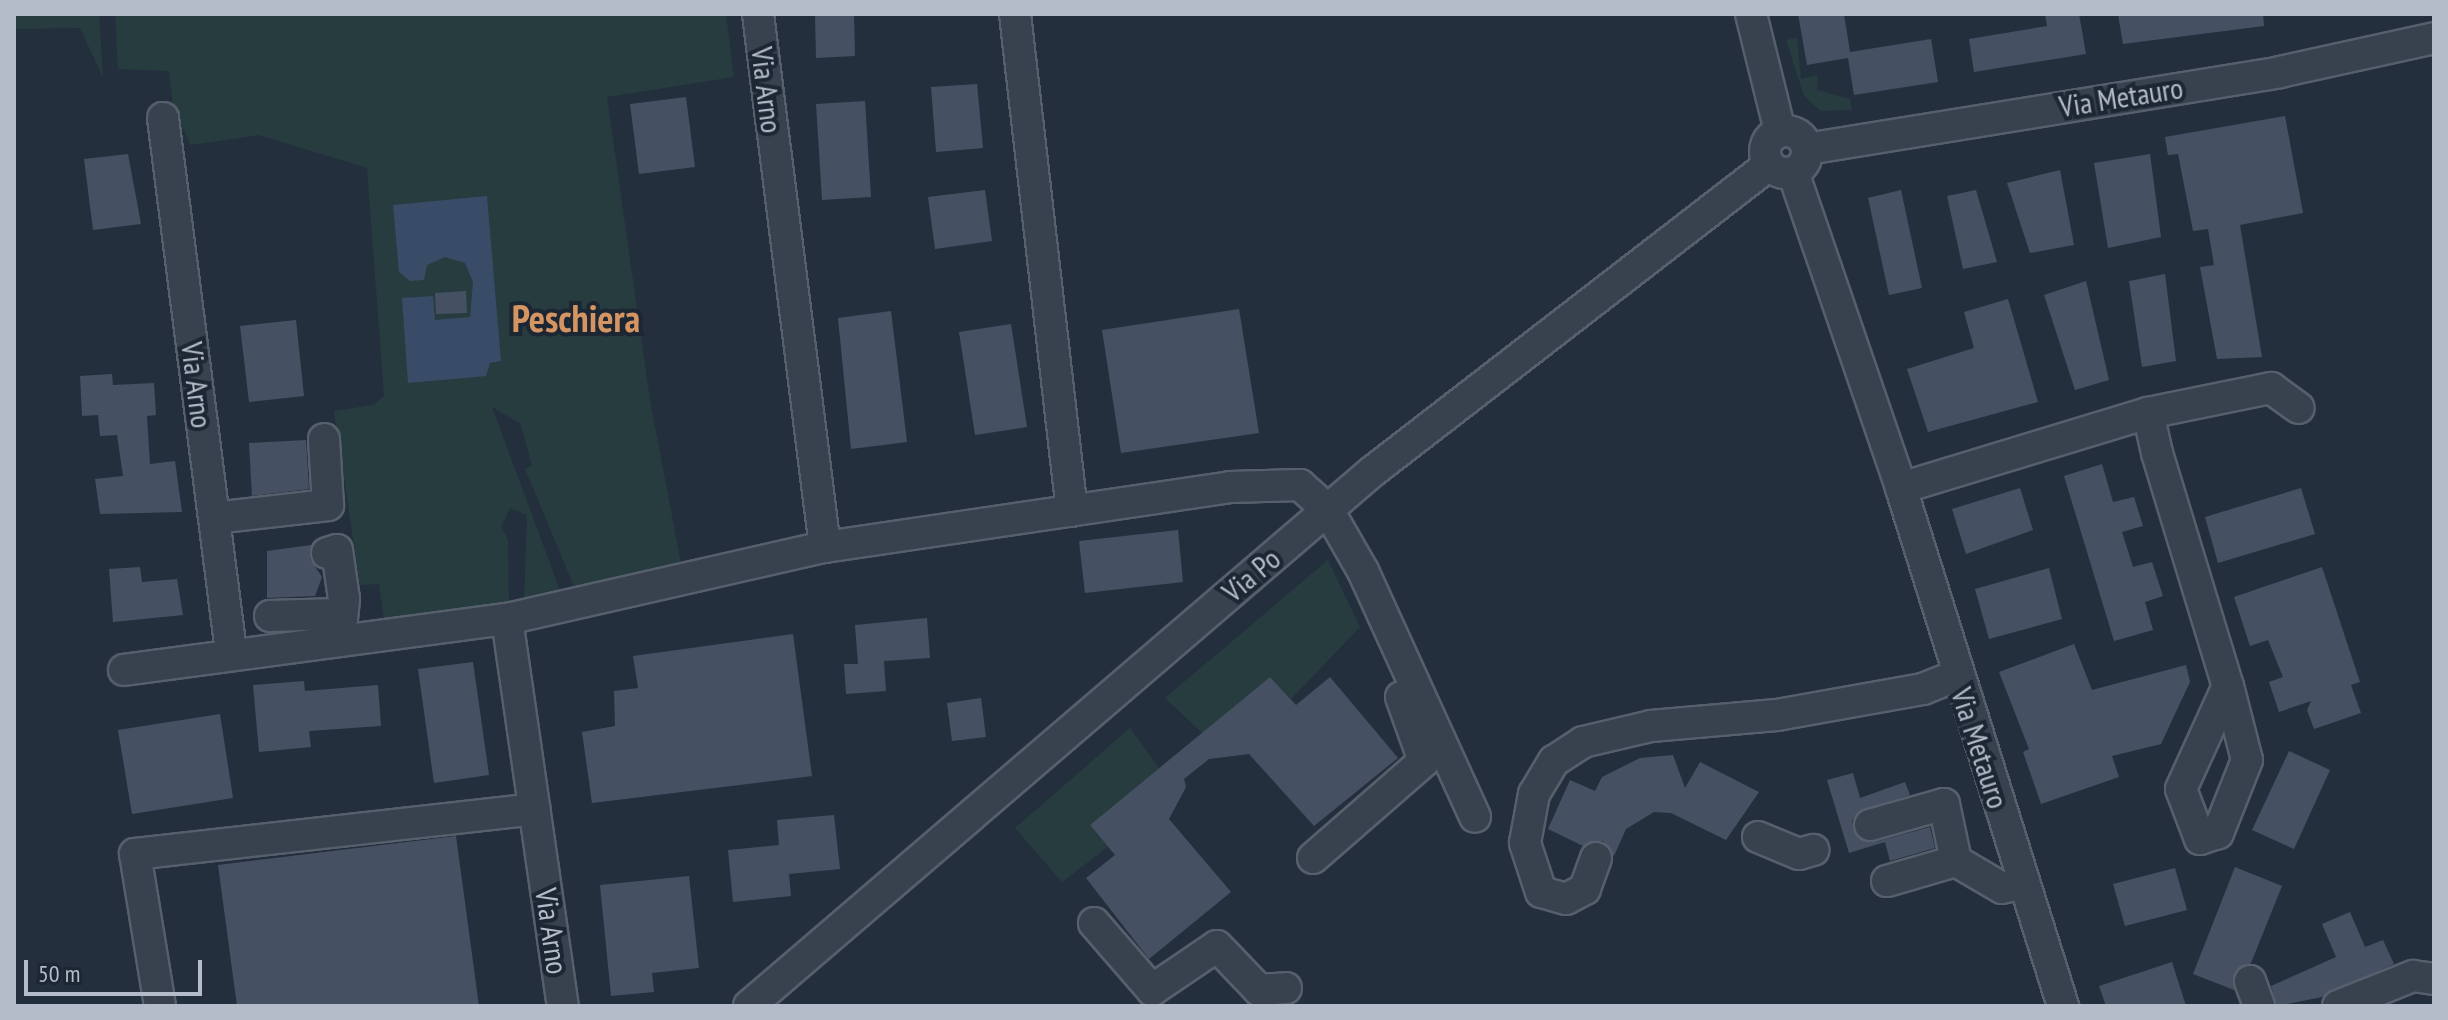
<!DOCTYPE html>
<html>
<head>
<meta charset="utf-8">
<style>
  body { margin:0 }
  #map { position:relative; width:2448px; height:1020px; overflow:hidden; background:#242f3e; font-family:"PT Sans Narrow",sans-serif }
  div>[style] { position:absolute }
  .green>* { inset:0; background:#263c3f }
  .water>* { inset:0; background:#394c67 }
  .building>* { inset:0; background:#455162 }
  .roads { filter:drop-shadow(2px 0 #565f6c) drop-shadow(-2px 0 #565f6c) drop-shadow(0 2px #565f6c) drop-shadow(0 -2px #565f6c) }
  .minor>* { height:30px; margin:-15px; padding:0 15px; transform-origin:15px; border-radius:15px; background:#38414e }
  .minor>.ring { margin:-15px; padding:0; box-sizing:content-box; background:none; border:30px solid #38414e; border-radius:50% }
  span { translate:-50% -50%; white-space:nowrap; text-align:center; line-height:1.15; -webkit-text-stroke:8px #1d2633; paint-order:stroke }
  .street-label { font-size:30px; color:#b4bcc9 }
  .district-label { font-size:38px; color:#d59563; font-weight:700 }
  .frame { position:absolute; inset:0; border:16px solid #b4bcc9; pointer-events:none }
  .scale { position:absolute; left:24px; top:960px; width:178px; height:36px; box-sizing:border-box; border:4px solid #b4bcc9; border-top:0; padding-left:10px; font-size:24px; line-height:28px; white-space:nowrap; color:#b4bcc9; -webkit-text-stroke:6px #1d2633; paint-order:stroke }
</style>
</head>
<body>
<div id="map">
  <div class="green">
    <i style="clip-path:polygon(14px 14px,99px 14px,103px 78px,80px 28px,14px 29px)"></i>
    <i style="clip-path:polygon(115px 14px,726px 14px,734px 77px,607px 97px,650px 400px,682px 569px,576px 591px,525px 469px,532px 465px,520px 423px,492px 407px,561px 593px,524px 600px,527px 515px,510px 508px,501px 527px,508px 540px,509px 605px,384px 619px,379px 584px,360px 585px,334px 411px,373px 405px,384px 396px,367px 168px,259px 135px,191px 145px,173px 108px,169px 71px,118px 69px)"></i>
    <i style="clip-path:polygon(1797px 38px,1801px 79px,1818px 75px,1817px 90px,1850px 99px,1852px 110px,1821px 111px,1804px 96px,1786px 40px)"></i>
    <i style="clip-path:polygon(1328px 560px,1360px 627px,1291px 699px,1270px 677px,1202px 733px,1165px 698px)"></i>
    <i style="clip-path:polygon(1130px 728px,1159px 768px,1090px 825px,1108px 847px,1062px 882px,1015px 828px)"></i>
  </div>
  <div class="water">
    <i style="clip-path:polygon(487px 196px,501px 361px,490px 363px,486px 376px,408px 383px,402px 298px,433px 296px,435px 320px,470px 317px,473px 282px,465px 263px,445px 257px,427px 265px,424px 280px,410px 281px,399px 272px,393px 205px)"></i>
  </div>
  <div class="building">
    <i style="clip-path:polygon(815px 14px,854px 14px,855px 56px,816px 58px)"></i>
    <i style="clip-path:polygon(1798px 14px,1844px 14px,1850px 52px,1931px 39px,1938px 82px,1854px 95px,1848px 58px,1807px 65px)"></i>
    <i style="clip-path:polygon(2045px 14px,2079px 14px,2086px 54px,1974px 72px,1969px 39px,2047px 26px)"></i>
    <i style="clip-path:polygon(2118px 14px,2263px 14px,2264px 26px,2123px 44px)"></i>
    <i style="clip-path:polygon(977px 84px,983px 148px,936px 152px,931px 87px)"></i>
    <i style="clip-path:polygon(686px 97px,695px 167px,639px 174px,630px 104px)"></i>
    <i style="clip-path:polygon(865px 101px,871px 197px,822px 200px,816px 104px)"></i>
    <i style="clip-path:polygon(2285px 116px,2303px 213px,2240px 225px,2262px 357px,2217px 359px,2200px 267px,2214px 265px,2208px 229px,2193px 231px,2178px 154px,2168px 155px,2165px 137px)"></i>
    <i style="clip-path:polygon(128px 154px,141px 224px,93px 230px,84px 159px)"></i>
    <i style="clip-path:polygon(2150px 154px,2161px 237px,2108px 248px,2094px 163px)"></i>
    <i style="clip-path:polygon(2060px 170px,2074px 245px,2030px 253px,2007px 183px)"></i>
    <i style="clip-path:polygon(985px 190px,992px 241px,935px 249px,928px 197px)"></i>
    <i style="clip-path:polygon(1901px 190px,1922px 288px,1889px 295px,1868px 198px)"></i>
    <i style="clip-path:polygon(1976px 190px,1997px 262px,1963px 269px,1947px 196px)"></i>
    <i style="clip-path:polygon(2165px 274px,2176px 361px,2142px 367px,2129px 281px)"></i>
    <i style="clip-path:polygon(2086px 281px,2109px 380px,2075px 390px,2044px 295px)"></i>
    <i style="clip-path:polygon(466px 291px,467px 313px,436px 314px,435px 293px)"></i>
    <i style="clip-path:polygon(2008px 299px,2038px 402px,1928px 432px,1907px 369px,1974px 348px,1964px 312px)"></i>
    <i style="clip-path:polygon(1239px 309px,1259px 433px,1121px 453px,1102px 330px)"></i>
    <i style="clip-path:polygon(891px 311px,907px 442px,851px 449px,838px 318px)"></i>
    <i style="clip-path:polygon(296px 320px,304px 396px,249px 402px,240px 326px)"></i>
    <i style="clip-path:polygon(1011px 324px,1027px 427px,975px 435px,959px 332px)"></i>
    <i style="clip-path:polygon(112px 374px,113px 385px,154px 383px,156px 415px,147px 416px,150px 464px,175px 461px,182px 512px,100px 514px,95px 479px,123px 476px,117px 435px,100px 436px,98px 415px,82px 416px,80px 376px)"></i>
    <i style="clip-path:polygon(306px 440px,309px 489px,252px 496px,249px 443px)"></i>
    <i style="clip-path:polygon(2102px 464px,2113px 502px,2134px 497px,2143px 526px,2122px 532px,2133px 567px,2152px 562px,2163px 596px,2145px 602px,2153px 630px,2114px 641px,2064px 476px)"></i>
    <i style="clip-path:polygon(2020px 488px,2033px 530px,1966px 554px,1952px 509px)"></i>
    <i style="clip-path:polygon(2301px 488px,2315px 534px,2218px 563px,2205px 517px)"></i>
    <i style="clip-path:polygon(1178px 530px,1183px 582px,1085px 593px,1079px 541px)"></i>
    <i style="clip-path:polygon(311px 545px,310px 559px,322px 577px,315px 596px,267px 598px,267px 551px)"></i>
    <i style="clip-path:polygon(140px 567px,142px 582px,177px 579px,183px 615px,113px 622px,109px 569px)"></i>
    <i style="clip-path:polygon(2322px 567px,2360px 682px,2351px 685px,2361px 713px,2314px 729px,2307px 710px,2311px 701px,2279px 712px,2269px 682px,2283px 677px,2268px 640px,2250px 646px,2234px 597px)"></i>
    <i style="clip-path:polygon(2049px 568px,2062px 619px,1989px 639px,1975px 589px)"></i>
    <i style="clip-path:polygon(927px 618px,930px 658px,884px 661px,886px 691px,846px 694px,844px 664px,858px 664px,855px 625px)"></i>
    <i style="clip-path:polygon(793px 634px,812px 776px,592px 803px,582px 732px,615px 726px,614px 691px,638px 688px,633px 656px)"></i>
    <i style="clip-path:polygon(2074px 644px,2092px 690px,2186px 665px,2190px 682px,2161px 744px,2112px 756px,2119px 777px,2041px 804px,2023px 752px,2029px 749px,1999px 672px)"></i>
    <i style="clip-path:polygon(473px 662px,489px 775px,434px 783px,418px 669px)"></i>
    <i style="clip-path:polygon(1270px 677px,1296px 705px,1330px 677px,1398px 758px,1314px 826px,1249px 754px,1209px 759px,1184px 779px,1186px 787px,1169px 819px,1231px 892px,1149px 959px,1086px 878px,1115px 855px,1090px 825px)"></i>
    <i style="clip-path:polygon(304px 681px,305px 691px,378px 685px,381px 726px,309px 731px,311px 747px,259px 752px,253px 685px)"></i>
    <i style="clip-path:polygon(981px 698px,986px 737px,952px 741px,947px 703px)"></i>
    <i style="clip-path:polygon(220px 714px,233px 798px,132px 814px,118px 730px)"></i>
    <i style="clip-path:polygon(2289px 751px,2330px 770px,2294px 849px,2252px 830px)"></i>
    <i style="clip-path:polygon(1673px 755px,1685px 788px,1700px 762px,1759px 792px,1726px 840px,1671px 813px,1654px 812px,1626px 829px,1614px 856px,1603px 841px,1583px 846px,1548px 829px,1570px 780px,1595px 791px,1602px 777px,1640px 758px)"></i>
    <i style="clip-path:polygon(1853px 773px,1860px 798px,1905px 782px,1910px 795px,1858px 812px,1852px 821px,1858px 838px,1875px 842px,1930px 827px,1935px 848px,1890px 861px,1885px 842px,1849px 853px,1827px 780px)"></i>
    <i style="clip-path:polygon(834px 815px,840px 869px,789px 874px,791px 896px,733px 902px,728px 850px,779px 845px,777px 820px)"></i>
    <i style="clip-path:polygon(456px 836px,479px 1006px,237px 1006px,218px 865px)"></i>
    <i style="clip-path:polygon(2235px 867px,2282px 886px,2251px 963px,2233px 977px,2234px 990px,2193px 974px)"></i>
    <i style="clip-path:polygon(2175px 868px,2187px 910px,2125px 926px,2113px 884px)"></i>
    <i style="clip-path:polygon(689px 876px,699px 968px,652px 973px,654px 992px,611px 996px,600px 885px)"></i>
    <i style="clip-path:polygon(2350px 912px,2365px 947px,2383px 940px,2394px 964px,2322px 997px,2277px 1006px,2271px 986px,2336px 957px,2322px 924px)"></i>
    <i style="clip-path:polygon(2172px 962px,2186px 1006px,2106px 1006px,2099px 986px)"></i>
  </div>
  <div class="roads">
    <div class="minor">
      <i style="left:758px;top:14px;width:537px;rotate:82.84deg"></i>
      <i style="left:1015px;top:14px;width:500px;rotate:83.46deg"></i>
      <i style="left:1751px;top:14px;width:121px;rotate:76.1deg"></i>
      <i style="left:163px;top:118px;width:538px;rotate:82.74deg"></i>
      <i class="ring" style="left:1765px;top:131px;width:12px;height:12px"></i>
      <i style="left:1807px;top:149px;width:479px;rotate:-9.2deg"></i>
      <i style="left:2280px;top:72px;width:158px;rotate:-12.4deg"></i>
      <i style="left:1793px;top:172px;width:334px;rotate:71.1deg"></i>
      <i style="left:1901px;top:488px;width:543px;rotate:72.63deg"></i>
      <i style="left:2148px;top:413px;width:41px;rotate:77.3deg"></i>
      <i style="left:2157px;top:453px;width:244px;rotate:73.1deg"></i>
      <i style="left:2228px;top:686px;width:76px;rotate:75.6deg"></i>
      <i style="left:2247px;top:760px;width:79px;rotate:111.7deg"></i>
      <i style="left:2218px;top:833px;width:19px;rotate:162deg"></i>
      <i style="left:2200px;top:839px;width:53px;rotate:-110.8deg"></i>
      <i style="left:2181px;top:789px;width:113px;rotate:-65.5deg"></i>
      <i style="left:1901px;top:488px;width:258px;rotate:-16.9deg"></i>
      <i style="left:2148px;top:413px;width:126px;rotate:-11.5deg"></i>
      <i style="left:2271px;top:388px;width:34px;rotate:36deg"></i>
      <i style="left:214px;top:518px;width:115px;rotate:-6.5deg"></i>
      <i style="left:328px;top:505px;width:66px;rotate:-93.5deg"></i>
      <i style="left:327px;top:553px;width:10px;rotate:-17deg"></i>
      <i style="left:337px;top:550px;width:49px;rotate:81.9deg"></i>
      <i style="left:344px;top:599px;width:40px;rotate:95.7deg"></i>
      <i style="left:270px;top:616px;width:68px;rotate:-1.7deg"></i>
      <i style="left:507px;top:619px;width:391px;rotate:81.8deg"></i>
      <i style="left:124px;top:670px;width:386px;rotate:-7.6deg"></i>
      <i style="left:507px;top:619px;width:326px;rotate:-12.8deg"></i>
      <i style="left:825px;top:547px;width:409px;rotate:-8.4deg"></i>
      <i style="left:1230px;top:487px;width:70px;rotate:-1.6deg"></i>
      <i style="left:1300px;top:485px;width:38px;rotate:42deg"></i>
      <i style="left:1328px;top:510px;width:70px;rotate:60.2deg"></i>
      <i style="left:1363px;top:571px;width:270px;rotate:65.5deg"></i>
      <i style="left:1870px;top:825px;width:77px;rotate:-15.8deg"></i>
      <i style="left:1944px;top:804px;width:58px;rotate:78.1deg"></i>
      <i style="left:1956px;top:861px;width:53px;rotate:30.4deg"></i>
      <i style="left:2002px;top:888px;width:23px;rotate:-13deg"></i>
      <i style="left:1758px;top:837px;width:44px;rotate:22.5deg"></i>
      <i style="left:1799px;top:854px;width:15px;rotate:-16deg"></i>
      <i style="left:1313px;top:858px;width:147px;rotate:-41.1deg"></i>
      <i style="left:1424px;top:761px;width:68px;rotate:-109.8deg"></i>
      <i style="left:1596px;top:858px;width:33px;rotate:110deg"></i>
      <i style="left:1585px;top:889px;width:21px;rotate:152deg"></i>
      <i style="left:1566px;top:899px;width:26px;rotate:-164deg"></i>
      <i style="left:1541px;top:892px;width:52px;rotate:-108.1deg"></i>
      <i style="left:1525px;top:843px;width:50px;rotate:-79.6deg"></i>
      <i style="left:1534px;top:794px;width:39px;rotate:-59deg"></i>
      <i style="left:1554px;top:761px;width:35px;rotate:-33deg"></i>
      <i style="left:1583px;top:742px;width:70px;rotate:-13.2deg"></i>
      <i style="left:1651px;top:726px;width:126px;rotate:-5deg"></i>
      <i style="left:1777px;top:715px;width:148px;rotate:-10.1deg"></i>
      <i style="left:1923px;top:689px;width:35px;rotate:-22deg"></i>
      <i style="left:1887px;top:881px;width:72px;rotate:-16.2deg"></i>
      <i style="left:1094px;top:923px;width:89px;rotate:49.1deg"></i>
      <i style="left:1152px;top:990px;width:78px;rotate:-34.1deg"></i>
      <i style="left:1217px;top:946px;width:61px;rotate:46.3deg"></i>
      <i style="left:1259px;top:990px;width:27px;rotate:-4deg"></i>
      <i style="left:2250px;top:981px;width:27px;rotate:70deg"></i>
      <i style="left:160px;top:1006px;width:154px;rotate:-99.3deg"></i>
      <i style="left:135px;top:854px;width:402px;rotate:-6.4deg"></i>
      <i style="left:749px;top:1006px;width:822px;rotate:-40.61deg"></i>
      <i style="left:1373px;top:471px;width:500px;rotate:-37.69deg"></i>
      <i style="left:2338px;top:1006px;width:81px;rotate:-21.8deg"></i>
      <i style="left:2413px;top:976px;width:21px;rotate:8deg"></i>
    </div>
  </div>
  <div class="street-label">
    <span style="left:767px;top:90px;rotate:83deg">Via Arno</span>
    <span style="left:2121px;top:97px;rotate:-9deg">Via Metauro</span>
    <span style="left:197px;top:385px;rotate:83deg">Via Arno</span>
    <span style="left:1251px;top:575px;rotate:-40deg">Via Po</span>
    <span style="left:1980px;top:748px;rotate:72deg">Via Metauro</span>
    <span style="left:552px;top:931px;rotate:82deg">Via Arno</span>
  </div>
  <div class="district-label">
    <span style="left:576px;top:318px">Peschiera</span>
  </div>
  <div class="frame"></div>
  <div class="scale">50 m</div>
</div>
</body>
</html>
